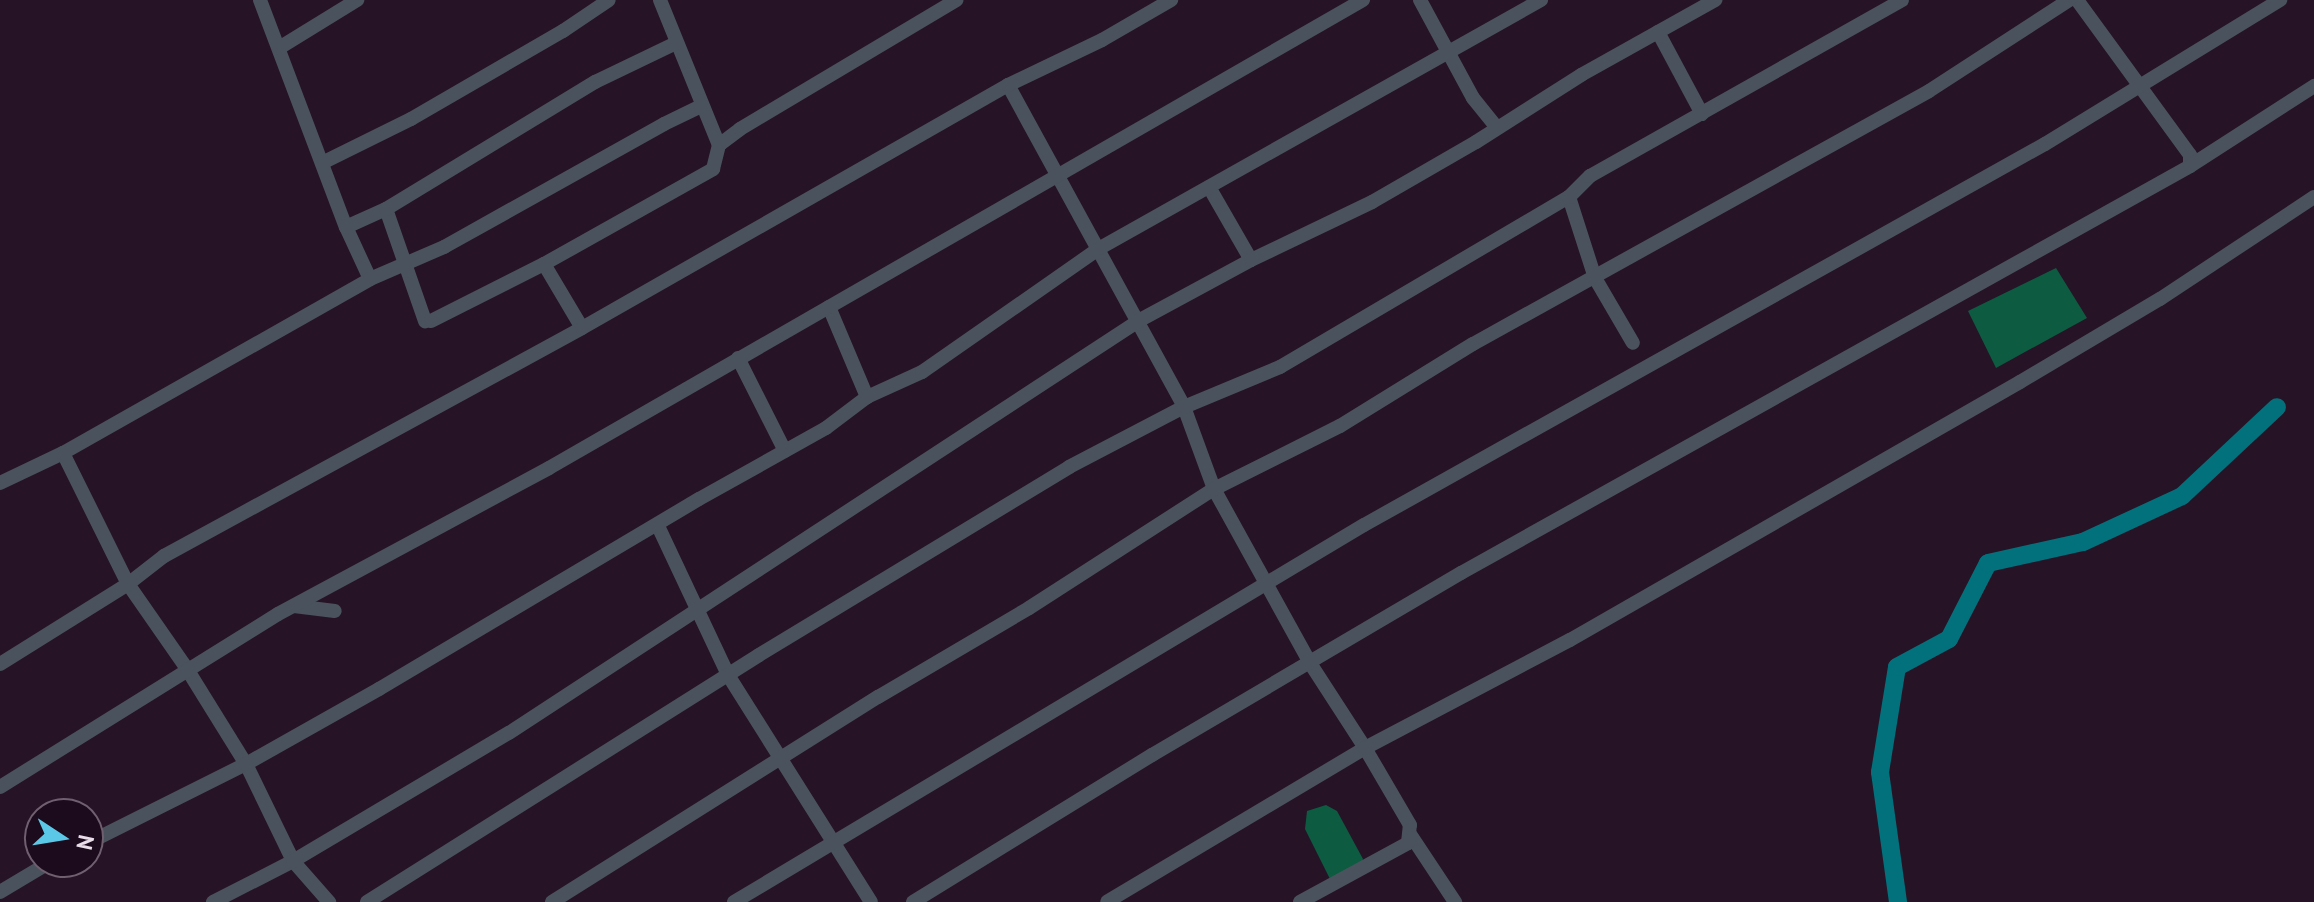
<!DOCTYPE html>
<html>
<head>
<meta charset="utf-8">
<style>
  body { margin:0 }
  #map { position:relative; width:2314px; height:902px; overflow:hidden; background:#261326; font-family:"PT Sans",sans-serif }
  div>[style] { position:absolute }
  .forest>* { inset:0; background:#0d5c41 }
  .river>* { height:18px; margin:-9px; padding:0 9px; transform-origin:9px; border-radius:9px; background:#03717c }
  .minor>* { height:14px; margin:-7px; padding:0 7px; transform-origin:7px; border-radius:7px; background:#4a535d }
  span { translate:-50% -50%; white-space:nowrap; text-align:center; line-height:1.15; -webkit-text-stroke:6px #1c0a1d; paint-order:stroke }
  .north { position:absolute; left:24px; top:798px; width:80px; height:80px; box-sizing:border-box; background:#1c0a1d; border:2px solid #6f5f6f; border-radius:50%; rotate:102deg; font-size:22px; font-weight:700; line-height:32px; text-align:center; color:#ebdeeb }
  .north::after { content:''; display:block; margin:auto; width:28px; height:36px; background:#5ac8e6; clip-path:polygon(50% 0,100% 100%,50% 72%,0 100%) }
</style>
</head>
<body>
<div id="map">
  <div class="forest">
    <i style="clip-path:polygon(2056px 268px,2087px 318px,1996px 368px,1968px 311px)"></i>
    <i style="clip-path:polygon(1326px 805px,1337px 811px,1363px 859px,1360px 867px,1331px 881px,1305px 829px,1307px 811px)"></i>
  </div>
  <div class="river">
    <i style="left:1898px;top:902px;width:131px;rotate:-97.9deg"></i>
    <i style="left:1880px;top:772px;width:106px;rotate:-80.8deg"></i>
    <i style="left:1897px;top:667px;width:59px;rotate:-28.3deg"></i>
    <i style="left:1949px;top:639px;width:85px;rotate:-62.8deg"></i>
    <i style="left:1988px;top:563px;width:97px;rotate:-12.5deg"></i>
    <i style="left:2083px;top:542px;width:109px;rotate:-24.9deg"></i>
    <i style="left:2182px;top:496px;width:130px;rotate:-43.1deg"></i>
  </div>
  <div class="minor">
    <i style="left:260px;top:0;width:243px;rotate:69.3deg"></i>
    <i style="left:346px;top:227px;width:57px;rotate:65.2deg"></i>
    <i style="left:660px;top:0;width:157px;rotate:67.9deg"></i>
    <i style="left:1420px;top:0;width:111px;rotate:61.6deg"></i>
    <i style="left:1473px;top:98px;width:38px;rotate:51deg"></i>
    <i style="left:2077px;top:0;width:192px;rotate:53.9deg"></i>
    <i style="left:2190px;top:155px;width:11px;rotate:90deg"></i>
    <i style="left:1658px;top:32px;width:93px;rotate:61.8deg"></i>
    <i style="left:279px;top:48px;width:92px;rotate:-31.6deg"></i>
    <i style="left:1008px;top:85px;width:367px;rotate:61.3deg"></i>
    <i style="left:1184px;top:407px;width:87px;rotate:69.9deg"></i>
    <i style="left:1214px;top:489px;width:199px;rotate:61.1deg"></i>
    <i style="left:1310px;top:663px;width:101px;rotate:57.1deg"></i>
    <i style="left:1365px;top:748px;width:300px;rotate:149.2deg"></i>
    <i style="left:324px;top:162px;width:97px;rotate:-26.3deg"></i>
    <i style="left:411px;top:119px;width:176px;rotate:-30.1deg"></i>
    <i style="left:563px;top:31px;width:55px;rotate:-34deg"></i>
    <i style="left:1209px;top:187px;width:84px;rotate:60.1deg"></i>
    <i style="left:1569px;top:197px;width:85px;rotate:72.2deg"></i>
    <i style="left:1595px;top:278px;width:75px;rotate:59.7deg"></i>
    <i style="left:386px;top:209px;width:119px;rotate:70.8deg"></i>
    <i style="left:346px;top:227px;width:44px;rotate:-24.2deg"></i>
    <i style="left:386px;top:209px;width:245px;rotate:-31.3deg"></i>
    <i style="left:595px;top:82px;width:90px;rotate:-25.7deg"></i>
    <i style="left:544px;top:264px;width:74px;rotate:59.3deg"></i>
    <i style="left:829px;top:307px;width:98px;rotate:67.1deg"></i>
    <i style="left:431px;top:321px;width:127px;rotate:-26.8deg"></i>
    <i style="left:544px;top:264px;width:194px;rotate:-29.3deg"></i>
    <i style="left:713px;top:169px;width:25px;rotate:-76deg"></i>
    <i style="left:719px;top:145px;width:26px;rotate:-37deg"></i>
    <i style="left:740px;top:129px;width:252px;rotate:-30.8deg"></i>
    <i style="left:738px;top:358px;width:104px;rotate:63.2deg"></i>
    <i style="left:63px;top:453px;width:353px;rotate:-29.5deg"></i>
    <i style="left:370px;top:279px;width:81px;rotate:-23.4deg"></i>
    <i style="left:444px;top:247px;width:252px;rotate:-29.2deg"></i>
    <i style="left:664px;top:124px;width:41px;rotate:-25.9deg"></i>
    <i style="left:0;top:483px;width:70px;rotate:-25.5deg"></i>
    <i style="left:63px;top:453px;width:146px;rotate:63.6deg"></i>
    <i style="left:128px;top:584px;width:103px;rotate:55.2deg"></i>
    <i style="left:187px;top:669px;width:112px;rotate:58.2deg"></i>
    <i style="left:246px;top:764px;width:108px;rotate:64.1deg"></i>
    <i style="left:293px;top:861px;width:55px;rotate:48.7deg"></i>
    <i style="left:658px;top:526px;width:165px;rotate:64.8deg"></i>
    <i style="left:728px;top:675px;width:268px;rotate:57.8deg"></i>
    <i style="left:294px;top:606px;width:41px;rotate:7deg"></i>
    <i style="left:0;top:664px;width:151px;rotate:-32deg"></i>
    <i style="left:128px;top:584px;width:46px;rotate:-37.9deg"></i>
    <i style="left:164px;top:556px;width:476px;rotate:-28.6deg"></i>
    <i style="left:582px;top:328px;width:490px;rotate:-29.7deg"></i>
    <i style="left:1008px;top:85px;width:104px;rotate:-25.6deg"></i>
    <i style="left:1102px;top:40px;width:80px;rotate:-30.1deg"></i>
    <i style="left:0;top:787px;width:327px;rotate:-31.9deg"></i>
    <i style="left:278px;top:614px;width:308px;rotate:-28.3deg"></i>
    <i style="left:549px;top:468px;width:939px;rotate:-29.9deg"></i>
    <i style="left:1410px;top:834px;width:82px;rotate:56.5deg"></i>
    <i style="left:88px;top:843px;width:177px;rotate:-26.6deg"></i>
    <i style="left:246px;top:764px;width:153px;rotate:-29.4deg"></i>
    <i style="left:379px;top:689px;width:372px;rotate:-30.7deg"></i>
    <i style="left:699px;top:499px;width:145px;rotate:-29.2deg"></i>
    <i style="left:826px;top:428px;width:51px;rotate:-37.1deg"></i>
    <i style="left:867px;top:397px;width:60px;rotate:-24.4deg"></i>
    <i style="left:922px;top:372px;width:217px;rotate:-34.9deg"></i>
    <i style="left:1100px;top:248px;width:506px;rotate:-29.35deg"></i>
    <i style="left:0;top:892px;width:58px;rotate:-31deg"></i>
    <i style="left:213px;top:902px;width:90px;rotate:-27.1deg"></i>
    <i style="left:293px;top:861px;width:251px;rotate:-30.7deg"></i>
    <i style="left:509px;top:733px;width:754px;rotate:-33.21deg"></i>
    <i style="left:1140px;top:320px;width:126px;rotate:-28.4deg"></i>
    <i style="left:1251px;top:260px;width:134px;rotate:-25.6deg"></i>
    <i style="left:1372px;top:202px;width:120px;rotate:-30deg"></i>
    <i style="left:1476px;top:142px;width:125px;rotate:-32.5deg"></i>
    <i style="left:1581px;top:75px;width:154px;rotate:-29.2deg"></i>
    <i style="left:367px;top:902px;width:463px;rotate:-32.2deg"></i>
    <i style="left:759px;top:655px;width:363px;rotate:-31.2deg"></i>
    <i style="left:1069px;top:467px;width:130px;rotate:-27.6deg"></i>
    <i style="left:1184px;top:407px;width:104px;rotate:-22.6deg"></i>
    <i style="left:1280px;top:367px;width:335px;rotate:-30.5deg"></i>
    <i style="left:1569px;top:197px;width:30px;rotate:-45deg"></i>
    <i style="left:1590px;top:176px;width:358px;rotate:-29.4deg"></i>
    <i style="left:552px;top:902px;width:385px;rotate:-32.2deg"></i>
    <i style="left:878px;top:697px;width:175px;rotate:-30.5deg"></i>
    <i style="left:1029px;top:608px;width:220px;rotate:-32.8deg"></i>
    <i style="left:1214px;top:489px;width:141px;rotate:-26.6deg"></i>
    <i style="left:1340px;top:426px;width:156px;rotate:-31.7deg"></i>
    <i style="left:1473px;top:344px;width:521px;rotate:-29.02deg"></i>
    <i style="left:1929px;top:91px;width:167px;rotate:-33deg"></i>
    <i style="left:734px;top:902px;width:734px;rotate:-30.9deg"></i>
    <i style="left:1364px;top:525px;width:780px;rotate:-29.23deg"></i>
    <i style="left:2045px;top:144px;width:276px;rotate:-31.5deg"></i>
    <i style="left:913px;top:902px;width:281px;rotate:-31.6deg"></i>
    <i style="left:1152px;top:755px;width:359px;rotate:-30.5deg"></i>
    <i style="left:1461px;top:573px;width:835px;rotate:-29.17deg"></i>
    <i style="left:2190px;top:166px;width:148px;rotate:-32.8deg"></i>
    <i style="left:1300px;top:902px;width:123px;rotate:-28.6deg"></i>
    <i style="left:1408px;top:843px;width:18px;rotate:-84deg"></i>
    <i style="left:1410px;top:825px;width:89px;rotate:-120.3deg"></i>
    <i style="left:1365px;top:748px;width:232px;rotate:-27.8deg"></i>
    <i style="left:1570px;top:640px;width:519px;rotate:-29.83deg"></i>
    <i style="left:2020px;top:382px;width:163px;rotate:-30.7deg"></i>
    <i style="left:2160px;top:299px;width:185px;rotate:-33.5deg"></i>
  </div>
  <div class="north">N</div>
</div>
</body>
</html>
